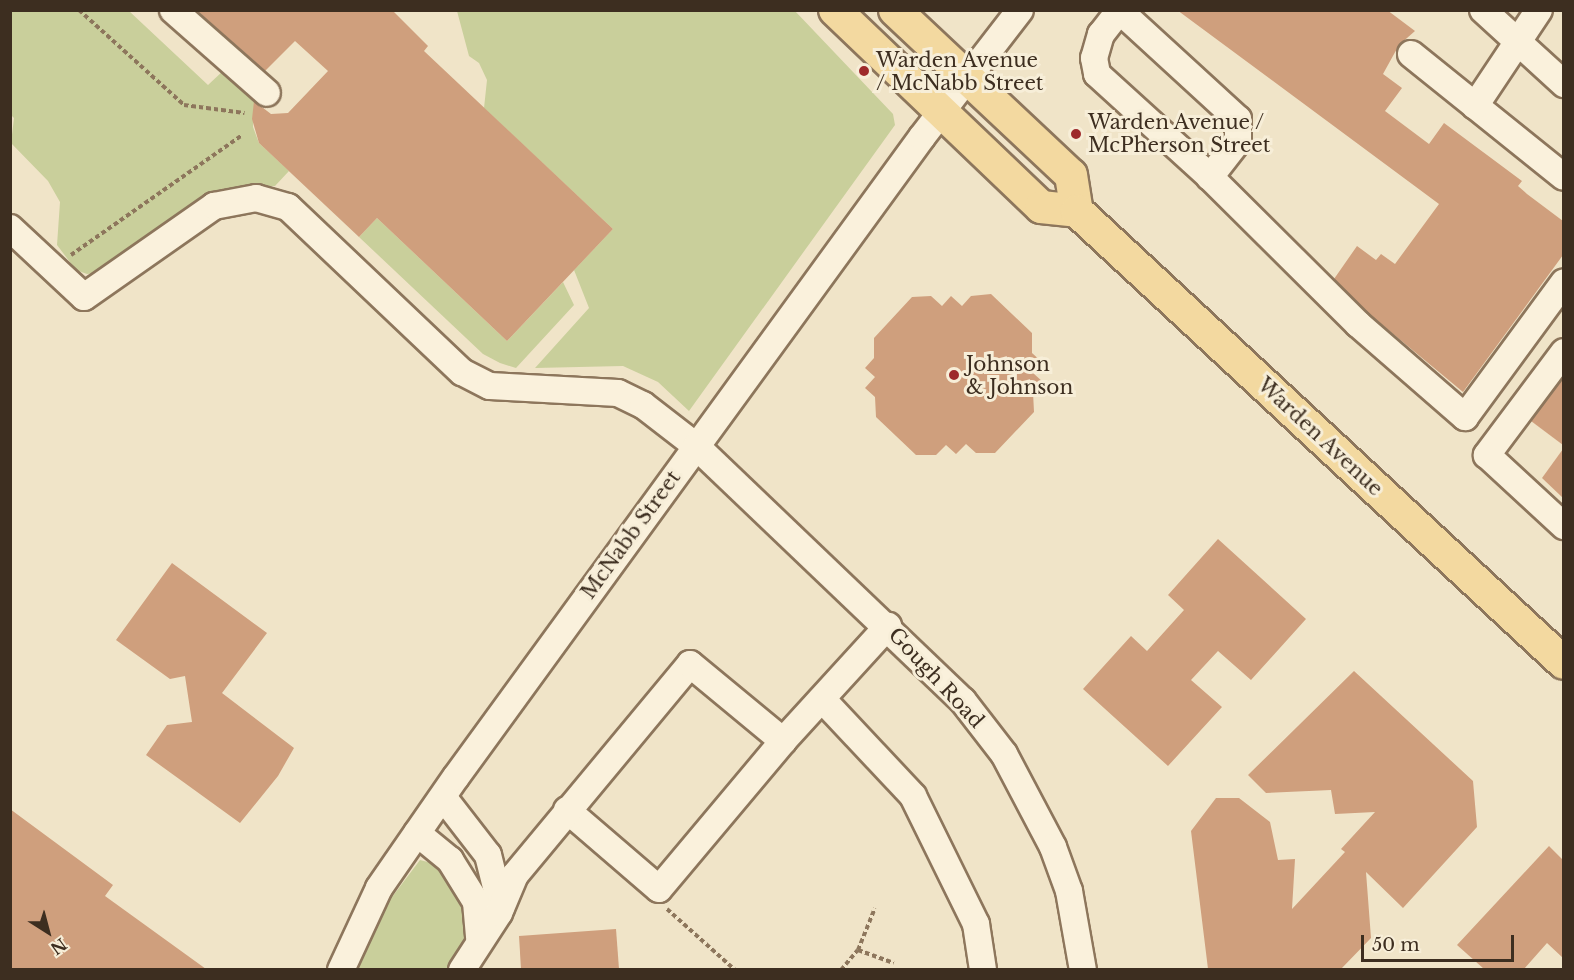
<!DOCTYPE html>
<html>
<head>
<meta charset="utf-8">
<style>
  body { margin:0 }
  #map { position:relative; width:1574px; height:980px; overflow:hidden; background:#f0e4c8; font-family:"Libre Baskerville",serif }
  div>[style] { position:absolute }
  .green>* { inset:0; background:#c9cf9b }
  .building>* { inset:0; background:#cf9f7d }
  .path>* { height:4px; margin-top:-2px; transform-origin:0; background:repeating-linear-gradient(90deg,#8d765c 0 4.5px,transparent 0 7.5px) }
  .roads { filter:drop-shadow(2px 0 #8d765c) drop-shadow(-2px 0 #8d765c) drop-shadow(0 2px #8d765c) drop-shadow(0 -2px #8d765c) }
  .minor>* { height:26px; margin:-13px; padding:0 13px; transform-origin:13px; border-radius:13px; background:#faf1dc }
  .major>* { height:32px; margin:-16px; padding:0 16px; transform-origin:16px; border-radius:16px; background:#f3d9a0 }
  .dots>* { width:16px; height:16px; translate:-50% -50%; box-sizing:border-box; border:3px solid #f7eed8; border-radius:50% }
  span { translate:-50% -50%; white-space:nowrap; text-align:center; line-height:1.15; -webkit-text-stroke:6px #f7eed8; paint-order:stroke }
  .poi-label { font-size:20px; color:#3d2e20 }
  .left { translate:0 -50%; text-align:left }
  .street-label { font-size:20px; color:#3d2e20 }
  .frame { position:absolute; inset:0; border:12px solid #3d2e20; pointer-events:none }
  .north { position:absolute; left:18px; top:902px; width:60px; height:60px; -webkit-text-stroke:4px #f7eed8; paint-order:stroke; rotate:144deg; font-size:16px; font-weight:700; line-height:24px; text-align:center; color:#3d2e20 }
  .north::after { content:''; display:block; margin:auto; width:21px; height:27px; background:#3d2e20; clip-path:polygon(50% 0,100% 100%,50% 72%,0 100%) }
  .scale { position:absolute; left:1361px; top:935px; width:153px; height:27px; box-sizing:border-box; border:3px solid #3d2e20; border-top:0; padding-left:8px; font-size:18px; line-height:21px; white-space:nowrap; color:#3d2e20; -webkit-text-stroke:4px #f7eed8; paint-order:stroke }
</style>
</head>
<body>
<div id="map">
  <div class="green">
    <i style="clip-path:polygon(14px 10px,129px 11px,208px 85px,224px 70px,263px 98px,253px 111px,253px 127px,259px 143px,289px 171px,275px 186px,242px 187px,221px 194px,104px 272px,87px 274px,76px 270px,57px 245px,60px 202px,48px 181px,11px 143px,14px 118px,10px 114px,10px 14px)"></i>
    <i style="clip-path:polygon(457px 11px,795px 11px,893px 114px,895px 125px,689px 411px,658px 382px,623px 366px,535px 368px,589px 308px,574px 270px,613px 229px,484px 108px,487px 80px,479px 63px,469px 56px)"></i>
    <i style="clip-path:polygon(377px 218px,507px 341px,563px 282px,574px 305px,516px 368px,500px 363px,483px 354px,359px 237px)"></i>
    <i style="clip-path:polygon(420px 860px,439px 865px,469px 911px,467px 945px,454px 969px,356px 970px,383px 909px)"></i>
  </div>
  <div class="building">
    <i style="clip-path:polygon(196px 10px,392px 10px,428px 46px,424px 51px,613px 229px,507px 341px,377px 218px,359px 237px,259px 143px,252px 119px,254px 101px,271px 114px,288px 113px,328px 71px,295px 41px,265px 71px)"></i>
    <i style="clip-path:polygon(1177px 10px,1387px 10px,1415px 31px,1399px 45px,1383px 74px,1402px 88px,1385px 111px,1429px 144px,1444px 123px,1522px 181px,1518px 186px,1527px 194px,1563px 221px,1563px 255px,1463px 392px,1368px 313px,1334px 279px,1357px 246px,1376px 260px,1381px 254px,1395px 264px,1439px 204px)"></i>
    <i style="clip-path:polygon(991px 294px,1032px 333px,1032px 353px,1043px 363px,1033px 373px,1043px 382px,1033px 392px,1034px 412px,995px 453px,976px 453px,966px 444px,956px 454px,946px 445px,936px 455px,916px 455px,876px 417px,875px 397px,865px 388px,875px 377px,865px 368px,874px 358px,874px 338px,912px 297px,931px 296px,942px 306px,951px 296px,962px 306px,971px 296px)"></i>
    <i style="clip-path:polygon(1563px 378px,1563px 445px,1531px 421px)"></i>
    <i style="clip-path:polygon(1563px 449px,1563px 498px,1542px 478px)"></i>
    <i style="clip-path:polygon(1218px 539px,1306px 619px,1251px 680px,1218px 651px,1191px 680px,1222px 707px,1168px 766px,1083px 689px,1131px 636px,1147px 651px,1184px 610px,1168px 595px)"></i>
    <i style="clip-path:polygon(172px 563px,267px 633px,222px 693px,294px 748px,278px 776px,240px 823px,146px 755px,167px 725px,192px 722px,185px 676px,170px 679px,116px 640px)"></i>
    <i style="clip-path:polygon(1354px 671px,1473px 781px,1477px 827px,1403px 908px,1366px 872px,1371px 938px,1341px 969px,1208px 969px,1191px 831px,1216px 798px,1239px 798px,1270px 822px,1278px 860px,1295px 859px,1292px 909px,1345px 852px,1341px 849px,1375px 812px,1335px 814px,1331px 790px,1266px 793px,1248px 775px)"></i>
    <i style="clip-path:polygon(10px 809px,113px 885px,105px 896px,206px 969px,10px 969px)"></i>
    <i style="clip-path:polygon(1549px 846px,1563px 860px,1563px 958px,1547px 943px,1524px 969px,1484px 969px,1457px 945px)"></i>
    <i style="clip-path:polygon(616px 929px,619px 969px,521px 969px,519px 936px)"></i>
  </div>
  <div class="path">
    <i style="left:79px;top:10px;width:142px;rotate:42.1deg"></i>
    <i style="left:184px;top:105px;width:61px;rotate:7.6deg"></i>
    <i style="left:71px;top:255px;width:208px;rotate:-35deg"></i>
    <i style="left:667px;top:909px;width:91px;rotate:41.9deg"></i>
    <i style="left:858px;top:950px;width:38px;rotate:20deg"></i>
    <i style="left:841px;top:970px;width:26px;rotate:-50deg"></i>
    <i style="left:858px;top:950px;width:45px;rotate:-68deg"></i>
  </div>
  <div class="roads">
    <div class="minor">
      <i style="left:173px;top:10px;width:125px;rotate:41.4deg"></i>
      <i style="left:1120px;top:10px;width:31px;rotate:128deg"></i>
      <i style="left:1101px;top:34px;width:25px;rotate:106deg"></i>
      <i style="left:1094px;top:58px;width:16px;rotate:79deg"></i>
      <i style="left:1097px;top:74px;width:153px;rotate:42.3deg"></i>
      <i style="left:1210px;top:177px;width:209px;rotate:44.8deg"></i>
      <i style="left:1358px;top:324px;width:142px;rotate:41deg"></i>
      <i style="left:1465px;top:417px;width:167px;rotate:-53.7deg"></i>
      <i style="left:1483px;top:10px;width:110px;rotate:42.4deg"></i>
      <i style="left:1120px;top:11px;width:160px;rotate:42.5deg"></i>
      <i style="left:1238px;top:119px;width:22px;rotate:90deg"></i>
      <i style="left:1238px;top:141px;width:46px;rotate:127.9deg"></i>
      <i style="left:1411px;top:54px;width:196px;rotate:38.8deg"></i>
      <i style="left:1475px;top:106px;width:115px;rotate:-56.3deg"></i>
      <i style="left:10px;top:228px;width:101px;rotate:43deg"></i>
      <i style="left:84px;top:297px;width:159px;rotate:-35deg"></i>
      <i style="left:214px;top:206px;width:43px;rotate:-10.8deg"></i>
      <i style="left:256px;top:198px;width:33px;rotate:16deg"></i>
      <i style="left:288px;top:207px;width:240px;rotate:43.5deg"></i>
      <i style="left:462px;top:372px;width:31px;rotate:27deg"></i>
      <i style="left:490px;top:386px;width:128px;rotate:3.1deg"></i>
      <i style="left:618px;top:393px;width:28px;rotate:26deg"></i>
      <i style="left:643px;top:405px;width:67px;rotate:37.7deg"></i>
      <i style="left:696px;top:446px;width:369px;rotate:43.7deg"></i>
      <i style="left:963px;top:701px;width:67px;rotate:52.3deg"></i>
      <i style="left:1004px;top:754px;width:105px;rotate:62.2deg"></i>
      <i style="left:1053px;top:847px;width:47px;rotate:70deg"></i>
      <i style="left:1069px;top:891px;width:80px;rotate:80deg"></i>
      <i style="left:1564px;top:352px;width:129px;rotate:126.8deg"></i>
      <i style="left:1487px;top:455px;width:105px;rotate:42.7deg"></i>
      <i style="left:822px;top:699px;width:133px;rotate:46.8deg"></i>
      <i style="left:913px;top:796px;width:143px;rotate:63.8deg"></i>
      <i style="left:976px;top:924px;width:47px;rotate:81.3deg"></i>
      <i style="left:443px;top:797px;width:73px;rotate:52.2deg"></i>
      <i style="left:488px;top:855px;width:54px;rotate:76deg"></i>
      <i style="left:567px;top:810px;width:121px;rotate:40.7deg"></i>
      <i style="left:659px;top:889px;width:193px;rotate:-50deg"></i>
      <i style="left:417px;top:833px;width:43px;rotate:39.3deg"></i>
      <i style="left:450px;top:860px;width:49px;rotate:58.2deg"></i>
      <i style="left:476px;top:902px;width:36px;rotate:85deg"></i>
      <i style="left:341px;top:970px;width:90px;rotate:-65.1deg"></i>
      <i style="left:379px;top:888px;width:135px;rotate:-55.3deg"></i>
      <i style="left:456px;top:777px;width:792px;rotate:-53.94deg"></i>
      <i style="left:922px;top:137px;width:160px;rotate:-52.3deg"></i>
      <i style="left:462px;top:970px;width:68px;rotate:-57deg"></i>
      <i style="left:499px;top:913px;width:41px;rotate:-67.2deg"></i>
      <i style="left:515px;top:875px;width:274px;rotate:-50.3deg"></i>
      <i style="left:690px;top:664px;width:121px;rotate:39.6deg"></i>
      <i style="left:783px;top:741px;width:156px;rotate:-47.6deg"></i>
    </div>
    <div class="major">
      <i style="left:835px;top:10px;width:285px;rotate:43.7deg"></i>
      <i style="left:1041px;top:207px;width:36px;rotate:6deg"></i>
      <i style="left:895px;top:10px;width:241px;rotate:43.2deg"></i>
      <i style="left:1071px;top:175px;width:36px;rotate:81deg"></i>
      <i style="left:1077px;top:211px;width:664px;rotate:42.87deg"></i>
    </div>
  </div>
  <div class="dots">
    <i style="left:864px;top:71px;background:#9e2a2b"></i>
    <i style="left:1076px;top:134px;background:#9e2a2b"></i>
    <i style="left:954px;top:375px;background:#9e2a2b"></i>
  </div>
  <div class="poi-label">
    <span class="left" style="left:876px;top:72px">Warden Avenue<br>/ McNabb Street</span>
    <span class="left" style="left:1088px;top:134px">Warden Avenue /<br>McPherson Street</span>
    <span class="left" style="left:966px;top:376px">Johnson<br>&amp; Johnson</span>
  </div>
  <div class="street-label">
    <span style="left:1320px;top:437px;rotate:43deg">Warden Avenue</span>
    <span style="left:631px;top:535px;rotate:-54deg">McNabb Street</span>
    <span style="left:936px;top:678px;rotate:47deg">Gough Road</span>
  </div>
  <div class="frame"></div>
  <div class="north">N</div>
  <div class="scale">50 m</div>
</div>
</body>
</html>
